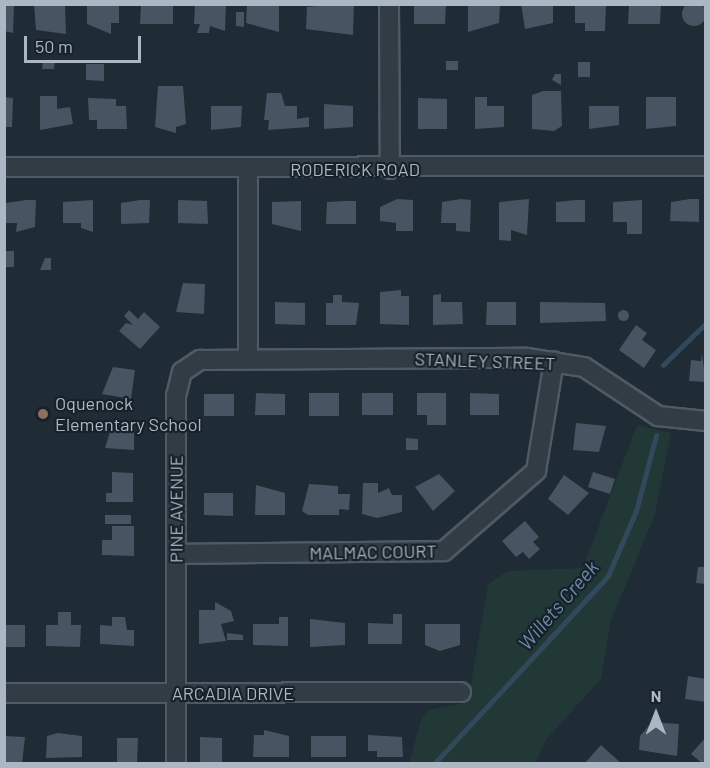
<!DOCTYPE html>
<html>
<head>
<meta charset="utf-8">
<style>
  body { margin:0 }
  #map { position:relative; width:710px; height:768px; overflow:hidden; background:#1f2b35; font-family:Barlow,sans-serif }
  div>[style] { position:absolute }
  .green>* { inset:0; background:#213837 }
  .stream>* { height:4.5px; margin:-2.25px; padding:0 2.25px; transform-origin:2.25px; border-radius:2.25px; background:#32495c }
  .building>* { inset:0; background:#465561 }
  .round { border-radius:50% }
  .roads { filter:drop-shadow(2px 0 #4f5a64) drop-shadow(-2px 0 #4f5a64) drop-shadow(0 2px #4f5a64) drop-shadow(0 -2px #4f5a64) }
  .street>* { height:18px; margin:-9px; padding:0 9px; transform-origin:9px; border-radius:9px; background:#323c45 }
  .dots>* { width:16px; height:16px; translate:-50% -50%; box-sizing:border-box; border:3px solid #18212a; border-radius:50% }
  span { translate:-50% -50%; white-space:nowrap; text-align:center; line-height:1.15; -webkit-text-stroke:4.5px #18212a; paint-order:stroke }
  .street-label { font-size:18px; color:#abb7c3 }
  .poi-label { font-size:18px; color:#abb7c3 }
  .left { translate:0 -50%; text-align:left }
  .water-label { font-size:20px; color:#6c8ca7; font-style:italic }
  .frame { position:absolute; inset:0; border:6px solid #abb7c3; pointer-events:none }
  .north { position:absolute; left:626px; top:684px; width:60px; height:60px; -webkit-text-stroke:4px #18212a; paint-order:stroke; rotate:0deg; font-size:16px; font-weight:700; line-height:24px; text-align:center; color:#abb7c3 }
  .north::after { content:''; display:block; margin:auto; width:21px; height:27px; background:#abb7c3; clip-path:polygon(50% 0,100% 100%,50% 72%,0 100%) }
  .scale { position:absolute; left:24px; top:36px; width:117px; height:27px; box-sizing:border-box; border:3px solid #abb7c3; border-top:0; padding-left:8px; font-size:18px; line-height:21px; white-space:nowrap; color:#abb7c3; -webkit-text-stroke:4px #18212a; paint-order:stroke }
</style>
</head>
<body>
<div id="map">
  <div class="green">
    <i style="clip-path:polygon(637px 425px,671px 433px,655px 515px,611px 620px,601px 679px,546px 740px,535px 763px,409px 764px,422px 717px,428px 710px,468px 702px,488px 584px,508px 571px,583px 568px)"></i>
  </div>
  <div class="stream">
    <i style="left:663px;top:365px;width:60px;rotate:-44.3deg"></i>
    <i style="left:434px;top:764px;width:256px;rotate:-47.2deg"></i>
    <i style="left:608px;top:576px;width:71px;rotate:-66.7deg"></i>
    <i style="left:636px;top:511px;width:78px;rotate:-75.1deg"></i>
  </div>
  <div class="building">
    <i class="round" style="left:682px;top:2px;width:24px;height:24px"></i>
    <i style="clip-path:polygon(4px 4px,14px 4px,13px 33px,4px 31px)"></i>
    <i style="clip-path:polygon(34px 4px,65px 4px,66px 34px,36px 30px)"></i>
    <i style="clip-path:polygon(87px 4px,119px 4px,119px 23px,111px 23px,111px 34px,87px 24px)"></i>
    <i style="clip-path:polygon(141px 4px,173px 4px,173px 24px,140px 24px)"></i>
    <i style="clip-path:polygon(195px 4px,226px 4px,225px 31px,210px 26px,209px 33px,197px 33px,200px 24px,194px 24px)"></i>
    <i style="clip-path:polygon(247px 4px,279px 4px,279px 32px,246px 23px)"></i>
    <i style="clip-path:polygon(337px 4px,354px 4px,353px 35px,306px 29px,307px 7px)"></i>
    <i style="clip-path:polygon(414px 4px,446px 4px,445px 24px,414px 24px)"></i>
    <i style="clip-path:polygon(468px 4px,500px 4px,499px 23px,468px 32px)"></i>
    <i style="clip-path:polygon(521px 4px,553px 4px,553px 23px,525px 29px)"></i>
    <i style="clip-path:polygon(575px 4px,606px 4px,605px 31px,585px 31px,585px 23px,575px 23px)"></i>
    <i style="clip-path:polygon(629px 4px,661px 4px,660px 24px,628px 24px)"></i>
    <i style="clip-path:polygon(236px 12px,244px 12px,244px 27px,236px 26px)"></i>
    <i style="clip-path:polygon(43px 61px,55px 61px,54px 69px,42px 69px)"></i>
    <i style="clip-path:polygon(446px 61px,458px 61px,458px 70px,446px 70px)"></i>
    <i style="clip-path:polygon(578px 62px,590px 62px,590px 77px,578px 77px)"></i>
    <i style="clip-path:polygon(86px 64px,104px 64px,104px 81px,86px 80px)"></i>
    <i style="clip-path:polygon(555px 74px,561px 74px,561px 85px,552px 80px)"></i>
    <i style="clip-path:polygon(158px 86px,183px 86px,186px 124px,176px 127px,176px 133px,155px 127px)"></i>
    <i style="clip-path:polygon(543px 91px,561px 91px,562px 126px,554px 131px,532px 129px,532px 95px)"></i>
    <i style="clip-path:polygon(267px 93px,281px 93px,285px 106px,297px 106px,297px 119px,309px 117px,309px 127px,268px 130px,269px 120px,264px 120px)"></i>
    <i style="clip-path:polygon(40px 96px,57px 96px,57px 109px,70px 107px,73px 124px,40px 130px)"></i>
    <i style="clip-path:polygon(4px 97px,13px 98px,12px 127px,4px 127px)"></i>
    <i style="clip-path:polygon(475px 97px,487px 97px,487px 106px,504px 106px,504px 127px,475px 129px)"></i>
    <i style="clip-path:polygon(646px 97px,676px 97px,676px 126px,646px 129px)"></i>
    <i style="clip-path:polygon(88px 98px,116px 99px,116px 106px,126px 106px,127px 129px,97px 129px,97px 120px,89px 120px)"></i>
    <i style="clip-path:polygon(418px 98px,447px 99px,447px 129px,418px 129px)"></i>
    <i style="clip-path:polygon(324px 104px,353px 106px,353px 127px,324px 129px)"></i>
    <i style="clip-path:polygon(211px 106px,242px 106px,241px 127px,211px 130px)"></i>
    <i style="clip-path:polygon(589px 106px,619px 106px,619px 125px,589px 129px)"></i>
    <i style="clip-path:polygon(397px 199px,413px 200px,413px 231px,396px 231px,396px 223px,380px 221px,380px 207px)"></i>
    <i style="clip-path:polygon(461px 199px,471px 200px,470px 232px,456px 231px,456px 223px,441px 223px,442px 202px)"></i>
    <i style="clip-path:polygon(529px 199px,527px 235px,511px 230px,511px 241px,499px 240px,499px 202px)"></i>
    <i style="clip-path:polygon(690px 199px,699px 199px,699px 222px,670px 221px,671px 202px)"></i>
    <i style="clip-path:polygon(26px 200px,36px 200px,35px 227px,16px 232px,17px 223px,6px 223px,6px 203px)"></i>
    <i style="clip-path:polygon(93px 200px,93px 232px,81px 228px,81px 223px,63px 223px,63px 202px)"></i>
    <i style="clip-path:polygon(140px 200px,150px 200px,149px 223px,121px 224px,121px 203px)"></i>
    <i style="clip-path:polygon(178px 200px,207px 201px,208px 224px,178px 223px)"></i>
    <i style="clip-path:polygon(576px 200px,585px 200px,585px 222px,556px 222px,556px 202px)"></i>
    <i style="clip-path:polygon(642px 200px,642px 234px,627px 234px,627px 222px,613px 222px,613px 202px)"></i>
    <i style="clip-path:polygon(301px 201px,301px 231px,272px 224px,272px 202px)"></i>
    <i style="clip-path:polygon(346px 201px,356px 201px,356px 224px,326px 224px,327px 202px)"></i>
    <i style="clip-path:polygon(4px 251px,14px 251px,14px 267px,4px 267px)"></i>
    <i style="clip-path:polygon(45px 258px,51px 258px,51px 270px,40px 270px)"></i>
    <i style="clip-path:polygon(183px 283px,205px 284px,204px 314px,176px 312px)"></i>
    <i style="clip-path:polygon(401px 290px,401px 296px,409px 296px,409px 325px,380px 324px,380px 292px)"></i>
    <i style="clip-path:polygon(441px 294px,441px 302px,462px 302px,463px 324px,433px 325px,433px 295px)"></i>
    <i style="clip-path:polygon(333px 295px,342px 295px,342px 302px,359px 303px,356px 325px,326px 325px,326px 303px,333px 303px)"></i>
    <i style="clip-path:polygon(275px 302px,305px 303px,305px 325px,275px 324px)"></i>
    <i style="clip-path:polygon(487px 302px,516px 302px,516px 325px,486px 325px)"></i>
    <i style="clip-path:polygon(540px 302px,605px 303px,606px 321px,540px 323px)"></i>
    <i class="round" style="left:617.5px;top:309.5px;width:11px;height:11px"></i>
    <i style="clip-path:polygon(129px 310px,138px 319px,144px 312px,160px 327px,140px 349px,119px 331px,126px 323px,133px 325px,124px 316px)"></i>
    <i style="clip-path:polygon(636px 325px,647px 333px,642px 340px,656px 350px,644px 368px,619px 350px)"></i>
    <i style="clip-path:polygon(702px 354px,706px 382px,689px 381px,691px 360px,701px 361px)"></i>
    <i style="clip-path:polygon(113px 367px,135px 370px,131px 399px,102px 394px)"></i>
    <i style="clip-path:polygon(256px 393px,285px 394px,285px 415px,255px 415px)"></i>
    <i style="clip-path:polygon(309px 393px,339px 393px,339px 416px,309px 416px)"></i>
    <i style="clip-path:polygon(362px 393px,393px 393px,393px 415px,362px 415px)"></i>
    <i style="clip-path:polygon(417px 393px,446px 393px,446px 425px,427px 425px,427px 415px,417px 415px)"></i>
    <i style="clip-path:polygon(470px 393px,499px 394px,499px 415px,470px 415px)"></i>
    <i style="clip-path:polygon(204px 394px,234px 394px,234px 416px,204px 416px)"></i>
    <i style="clip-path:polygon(113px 422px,134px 422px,134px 450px,105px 448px)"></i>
    <i style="clip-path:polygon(576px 423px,606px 426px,599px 452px,573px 450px)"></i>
    <i style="clip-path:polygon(406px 438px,418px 439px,418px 450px,406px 450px)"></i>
    <i style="clip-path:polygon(112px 472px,133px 473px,133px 502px,106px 502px,106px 493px,112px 493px)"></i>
    <i style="clip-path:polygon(593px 472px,615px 479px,610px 494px,588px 487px)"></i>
    <i style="clip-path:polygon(439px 474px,455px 491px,433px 511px,415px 487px)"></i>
    <i style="clip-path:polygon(564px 475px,589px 493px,568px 515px,548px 499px)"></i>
    <i style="clip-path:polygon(363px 483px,378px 483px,378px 493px,389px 488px,392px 495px,402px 495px,402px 512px,377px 518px,362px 514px)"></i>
    <i style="clip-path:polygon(309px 484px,338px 486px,338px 494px,350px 494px,349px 510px,339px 509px,339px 515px,308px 515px,302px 511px)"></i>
    <i style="clip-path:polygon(256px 485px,285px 493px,285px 515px,255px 515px)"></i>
    <i style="clip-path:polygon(204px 493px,233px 493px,233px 516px,204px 515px)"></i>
    <i style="clip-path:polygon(105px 515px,131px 515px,131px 524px,105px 524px)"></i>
    <i style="clip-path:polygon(525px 521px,539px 537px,533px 542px,540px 549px,529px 559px,523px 552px,516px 557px,502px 541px)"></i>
    <i style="clip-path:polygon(112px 526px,134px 526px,134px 556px,102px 555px,102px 540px,112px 540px)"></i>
    <i style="clip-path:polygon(698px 567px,706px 567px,706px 584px,696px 583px)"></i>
    <i style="clip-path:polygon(215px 602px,231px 611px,234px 621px,221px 624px,226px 641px,199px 644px,199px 610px,215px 610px)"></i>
    <i style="clip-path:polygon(58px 612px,71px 612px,71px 625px,81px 625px,80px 647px,46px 646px,46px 625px,58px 625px)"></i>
    <i style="clip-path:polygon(393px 614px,402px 614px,402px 644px,368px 644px,368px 623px,393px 624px)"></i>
    <i style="clip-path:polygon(112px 617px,125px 617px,127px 630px,134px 630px,134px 646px,100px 644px,100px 625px,112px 626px)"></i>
    <i style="clip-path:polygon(279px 617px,288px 617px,288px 646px,253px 645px,253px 624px,279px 624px)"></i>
    <i style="clip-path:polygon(310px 619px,345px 623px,345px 645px,310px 647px)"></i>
    <i style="clip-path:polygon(425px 624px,460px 624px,460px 645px,440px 651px,425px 645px)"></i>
    <i style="clip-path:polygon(4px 625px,25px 625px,25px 647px,4px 647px)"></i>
    <i style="clip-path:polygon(227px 633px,243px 635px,243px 640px,227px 640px)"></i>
    <i style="clip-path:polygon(688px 676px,706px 679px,706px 702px,685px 699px)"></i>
    <i style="clip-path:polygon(652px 722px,679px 724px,677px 756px,639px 750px,640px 736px)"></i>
    <i style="clip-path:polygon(264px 730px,289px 736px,289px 757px,253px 757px,254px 735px,264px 735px)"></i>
    <i style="clip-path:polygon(58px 733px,82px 736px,82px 757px,46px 758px,47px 736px)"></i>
    <i style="clip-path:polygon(368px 735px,402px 737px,403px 757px,377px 757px,377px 751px,368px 751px)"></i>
    <i style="clip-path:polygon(4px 736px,25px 737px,22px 764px,4px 764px)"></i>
    <i style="clip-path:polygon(311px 736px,346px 736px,346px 757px,311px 757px)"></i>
    <i style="clip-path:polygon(200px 737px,222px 738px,222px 764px,200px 764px)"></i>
    <i style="clip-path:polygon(706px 737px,706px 764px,703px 764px,691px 754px)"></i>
    <i style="clip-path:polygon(117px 738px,138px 738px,137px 764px,117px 764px)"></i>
    <i style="clip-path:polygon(601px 745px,612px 755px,622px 764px,584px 764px)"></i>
  </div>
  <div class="roads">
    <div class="street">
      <i style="left:389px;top:4px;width:165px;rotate:89.7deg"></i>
      <i style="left:4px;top:167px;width:702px;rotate:-0.08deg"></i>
      <i style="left:248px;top:169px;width:190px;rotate:90deg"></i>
      <i style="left:176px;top:554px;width:268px;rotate:-0.6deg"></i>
      <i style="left:444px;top:551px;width:122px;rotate:-41deg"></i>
      <i style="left:536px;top:471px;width:111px;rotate:-80.7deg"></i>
      <i style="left:4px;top:693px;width:457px;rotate:-0.1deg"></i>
      <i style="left:176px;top:764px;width:368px;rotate:-90deg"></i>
      <i style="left:176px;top:396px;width:25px;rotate:-76deg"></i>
      <i style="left:182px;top:372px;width:22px;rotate:-34deg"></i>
      <i style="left:200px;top:360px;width:327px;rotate:-0.4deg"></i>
      <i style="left:527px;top:358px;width:58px;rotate:9deg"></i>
      <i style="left:584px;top:367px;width:89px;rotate:33.5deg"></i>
      <i style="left:658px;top:416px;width:48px;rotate:5.9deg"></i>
    </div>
  </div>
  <div class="dots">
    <i style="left:43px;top:414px;background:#8d6e63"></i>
  </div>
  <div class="street-label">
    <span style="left:355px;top:169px">RODERICK ROAD</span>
    <span style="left:485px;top:361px;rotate:2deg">STANLEY STREET</span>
    <span style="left:176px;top:509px;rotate:-90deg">PINE AVENUE</span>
    <span style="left:373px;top:552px;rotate:-1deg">MALMAC COURT</span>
    <span style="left:233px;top:693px">ARCADIA DRIVE</span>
  </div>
  <div class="poi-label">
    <span class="left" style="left:55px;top:414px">Oquenock<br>Elementary School</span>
  </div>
  <div class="water-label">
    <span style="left:558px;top:605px;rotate:-49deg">Willets Creek</span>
  </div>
  <div class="frame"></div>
  <div class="north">N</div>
  <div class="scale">50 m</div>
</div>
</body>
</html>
